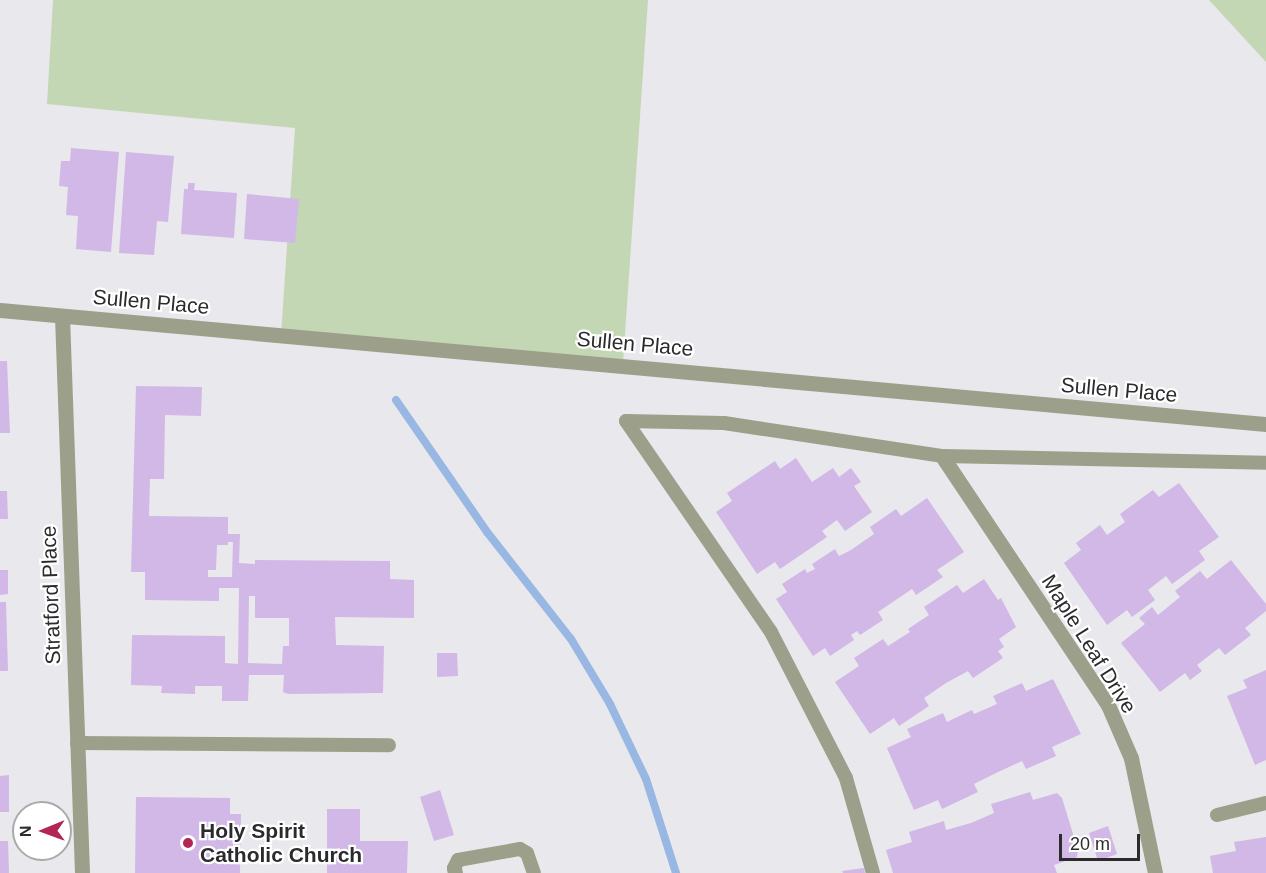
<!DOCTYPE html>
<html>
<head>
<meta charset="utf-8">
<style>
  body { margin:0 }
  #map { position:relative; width:1266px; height:873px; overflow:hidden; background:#e9e8ec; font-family:Helvetica,sans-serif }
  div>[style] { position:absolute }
  .green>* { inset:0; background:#c3d7b5 }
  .stream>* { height:8px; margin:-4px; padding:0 4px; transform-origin:4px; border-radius:4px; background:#98b7e2 }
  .building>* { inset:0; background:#d1b8e6 }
  .service>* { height:14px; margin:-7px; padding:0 7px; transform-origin:7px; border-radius:7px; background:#9ca08a }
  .minor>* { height:15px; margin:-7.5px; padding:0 7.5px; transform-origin:7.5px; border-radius:7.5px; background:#9ca08a }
  .tertiary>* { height:15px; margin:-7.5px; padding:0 7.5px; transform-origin:7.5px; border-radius:7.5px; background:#9ca08a }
  .dots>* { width:16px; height:16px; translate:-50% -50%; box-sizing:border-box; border:3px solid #fff; border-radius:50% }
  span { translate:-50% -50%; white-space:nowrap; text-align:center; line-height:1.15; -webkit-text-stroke:4.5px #fff; paint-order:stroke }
  .street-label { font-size:21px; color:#2b2a2c }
  .poi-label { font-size:21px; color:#2b2a2c; font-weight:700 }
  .left { translate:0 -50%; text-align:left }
  .north { position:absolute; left:12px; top:801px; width:60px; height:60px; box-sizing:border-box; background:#fff; border:2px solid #aaaaab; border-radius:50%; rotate:269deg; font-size:16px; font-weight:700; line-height:24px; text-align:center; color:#2b2a2c }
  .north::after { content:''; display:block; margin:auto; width:21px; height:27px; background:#b32457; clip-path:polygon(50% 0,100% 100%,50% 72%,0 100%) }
  .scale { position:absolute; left:1059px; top:834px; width:81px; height:27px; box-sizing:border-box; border:3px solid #2b2a2c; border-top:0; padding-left:8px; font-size:18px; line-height:21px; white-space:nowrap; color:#2b2a2c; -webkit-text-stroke:4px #fff; paint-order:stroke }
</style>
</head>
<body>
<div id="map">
  <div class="green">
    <i style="clip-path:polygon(53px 0,648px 0,623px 363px,281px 335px,295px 128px,47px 104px)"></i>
    <i style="clip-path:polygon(1209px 0,1266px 0,1266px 62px)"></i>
  </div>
  <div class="stream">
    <i style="left:396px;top:400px;width:160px;rotate:55.4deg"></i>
    <i style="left:487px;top:532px;width:136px;rotate:51.9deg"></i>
    <i style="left:571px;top:639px;width:76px;rotate:59deg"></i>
    <i style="left:610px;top:704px;width:83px;rotate:64.4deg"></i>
    <i style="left:646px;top:779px;width:99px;rotate:72.3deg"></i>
  </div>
  <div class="building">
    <i style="clip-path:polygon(71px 148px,119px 152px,111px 252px,76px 249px,78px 216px,66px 215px,68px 187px,59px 186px,61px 161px,70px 161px)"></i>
    <i style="clip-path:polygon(126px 152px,174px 156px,168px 222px,157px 221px,154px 255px,119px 253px)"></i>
    <i style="clip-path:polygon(188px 183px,195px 183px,194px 190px,237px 193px,234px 238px,181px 234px,184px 189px,188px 189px)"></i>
    <i style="clip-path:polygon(247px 194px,299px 199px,295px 243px,244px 239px)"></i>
    <i style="clip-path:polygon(0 361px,7px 361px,10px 433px,0 433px)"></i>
    <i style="clip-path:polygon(evenodd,136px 386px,202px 387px,201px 416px,165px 415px,164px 479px,150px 479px,149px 516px,228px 517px,228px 534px,240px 534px,239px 563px,255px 564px,255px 560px,390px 561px,390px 579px,414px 580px,414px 618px,335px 617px,336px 645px,384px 646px,383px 693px,288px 694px,283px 692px,284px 675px,249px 675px,248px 701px,222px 701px,222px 686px,195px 686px,195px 694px,161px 693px,162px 686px,131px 685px,132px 635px,225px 636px,225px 663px,238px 664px,239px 588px,219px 588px,219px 601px,145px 600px,145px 572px,131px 572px,136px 386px,228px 542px,233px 542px,232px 577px,208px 577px,208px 570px,216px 570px,217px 545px,228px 545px,228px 542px,136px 386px,249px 596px,255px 596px,255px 618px,289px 618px,289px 646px,283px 646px,282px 664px,248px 663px,249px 596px)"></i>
    <i style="clip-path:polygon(796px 458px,812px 482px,833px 468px,839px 477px,851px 468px,861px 482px,854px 486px,872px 512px,845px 531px,837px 520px,822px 531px,827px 537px,780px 569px,775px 562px,757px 574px,716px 512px,732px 501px,727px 493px,775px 461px,780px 469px)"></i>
    <i style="clip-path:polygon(1179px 483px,1219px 537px,1199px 551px,1205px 560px,1172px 584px,1166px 576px,1148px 590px,1155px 600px,1132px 617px,1127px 610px,1107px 625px,1064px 563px,1081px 550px,1076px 543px,1100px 525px,1107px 535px,1125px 522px,1120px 514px,1153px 490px,1159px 497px)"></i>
    <i style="clip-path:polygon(0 491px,7px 491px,8px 519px,0 519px)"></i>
    <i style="clip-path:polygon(927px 498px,964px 552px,937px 570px,943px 577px,916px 595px,912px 589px,878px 612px,883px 620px,860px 635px,857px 631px,851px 635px,854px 640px,830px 656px,825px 648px,813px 656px,776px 599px,787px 592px,782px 584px,805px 569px,807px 573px,815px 569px,812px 564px,835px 549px,839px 556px,851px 550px,874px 534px,870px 527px,896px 509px,901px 516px)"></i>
    <i style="clip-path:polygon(1231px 560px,1266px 604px,1266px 611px,1245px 628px,1251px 635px,1225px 655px,1219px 648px,1197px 665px,1202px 671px,1190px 680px,1185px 673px,1160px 692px,1121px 643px,1145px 624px,1139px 618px,1152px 607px,1158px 615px,1180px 597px,1175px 591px,1200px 571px,1207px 579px)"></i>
    <i style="clip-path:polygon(0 570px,8px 570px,8px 594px,0 595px)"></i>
    <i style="clip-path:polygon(984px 579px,998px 600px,1001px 598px,1016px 627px,999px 639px,1004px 647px,998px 651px,1003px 658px,973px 678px,968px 671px,946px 683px,924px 698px,929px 706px,899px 726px,894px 718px,870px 734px,835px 682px,859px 666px,854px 658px,883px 639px,888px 646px,910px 632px,908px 629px,929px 615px,924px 607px,957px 585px,963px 593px)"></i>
    <i style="clip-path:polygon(0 602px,6px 602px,8px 671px,0 671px)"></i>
    <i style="clip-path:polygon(437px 653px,457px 653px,458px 676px,437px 677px)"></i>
    <i style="clip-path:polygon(1266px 670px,1266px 760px,1255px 765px,1227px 696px,1247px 688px,1243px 680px)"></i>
    <i style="clip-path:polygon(1053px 679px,1081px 734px,1052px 747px,1056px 756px,1026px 769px,1022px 761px,996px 773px,974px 784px,978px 792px,942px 809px,938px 800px,914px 810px,887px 748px,911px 737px,907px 729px,943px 713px,947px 722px,972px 710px,974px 714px,997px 704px,993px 696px,1022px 683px,1026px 691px)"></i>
    <i style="clip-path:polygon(9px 775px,9px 812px,0 812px,0 776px)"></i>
    <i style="clip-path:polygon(440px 790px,454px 835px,434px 841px,420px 797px)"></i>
    <i style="clip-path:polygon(1030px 792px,1033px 800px,1057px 793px,1062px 798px,1078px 850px,1077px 857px,1054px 865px,1057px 873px,893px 873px,886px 850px,912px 842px,909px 832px,944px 821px,946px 830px,971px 823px,994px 813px,991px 804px)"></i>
    <i style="clip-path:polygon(136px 797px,230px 798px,230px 814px,241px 814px,240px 873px,135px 873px)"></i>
    <i style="clip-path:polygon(327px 809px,360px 809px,360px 841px,408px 841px,407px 873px,327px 873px)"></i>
    <i style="clip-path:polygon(1108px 826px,1117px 854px,1098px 861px,1089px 833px)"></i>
    <i style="clip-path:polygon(1266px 837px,1266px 873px,1213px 873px,1210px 856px,1236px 851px,1234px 842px)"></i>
    <i style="clip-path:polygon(0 841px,8px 841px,9px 873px,0 873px)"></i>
    <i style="clip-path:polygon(864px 868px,865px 873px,843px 873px,842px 871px)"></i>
  </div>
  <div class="service">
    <i style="left:77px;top:743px;width:312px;rotate:0.4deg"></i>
    <i style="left:1217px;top:815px;width:50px;rotate:-13.8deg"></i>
    <i style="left:454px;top:868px;width:9px;rotate:-63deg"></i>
    <i style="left:458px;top:860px;width:63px;rotate:-10.1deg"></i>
    <i style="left:520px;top:849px;width:8px;rotate:30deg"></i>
    <i style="left:527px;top:853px;width:21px;rotate:71deg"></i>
    <i style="left:873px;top:873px;width:99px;rotate:-105.9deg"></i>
    <i style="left:846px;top:778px;width:164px;rotate:-117.2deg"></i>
    <i style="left:771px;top:632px;width:256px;rotate:-124.5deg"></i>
    <i style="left:626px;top:421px;width:98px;rotate:1.2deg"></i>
    <i style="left:724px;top:423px;width:220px;rotate:8.6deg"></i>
    <i style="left:942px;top:456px;width:324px;rotate:1.2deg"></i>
  </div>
  <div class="minor">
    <i style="left:62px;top:316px;width:557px;rotate:87.94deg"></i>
    <i style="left:942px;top:456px;width:299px;rotate:56.3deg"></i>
    <i style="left:1108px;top:705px;width:58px;rotate:66.5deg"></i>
    <i style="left:1131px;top:758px;width:117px;rotate:78.2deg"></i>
    <i style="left:454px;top:868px;width:5px;rotate:79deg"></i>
  </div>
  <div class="tertiary">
    <i style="left:0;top:310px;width:1271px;rotate:5.15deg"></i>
  </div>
  <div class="dots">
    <i style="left:188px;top:843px;background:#b32457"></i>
  </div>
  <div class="street-label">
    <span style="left:151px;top:302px;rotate:5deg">Sullen Place</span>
    <span style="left:635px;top:344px;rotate:5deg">Sullen Place</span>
    <span style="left:1119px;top:390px;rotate:5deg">Sullen Place</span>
    <span style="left:51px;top:595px;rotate:-92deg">Stratford Place</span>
    <span style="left:1089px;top:644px;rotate:58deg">Maple Leaf Drive</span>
  </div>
  <div class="poi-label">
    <span class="left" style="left:200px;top:843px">Holy Spirit<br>Catholic Church</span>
  </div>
  <div class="north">N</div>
  <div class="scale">20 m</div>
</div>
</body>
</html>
